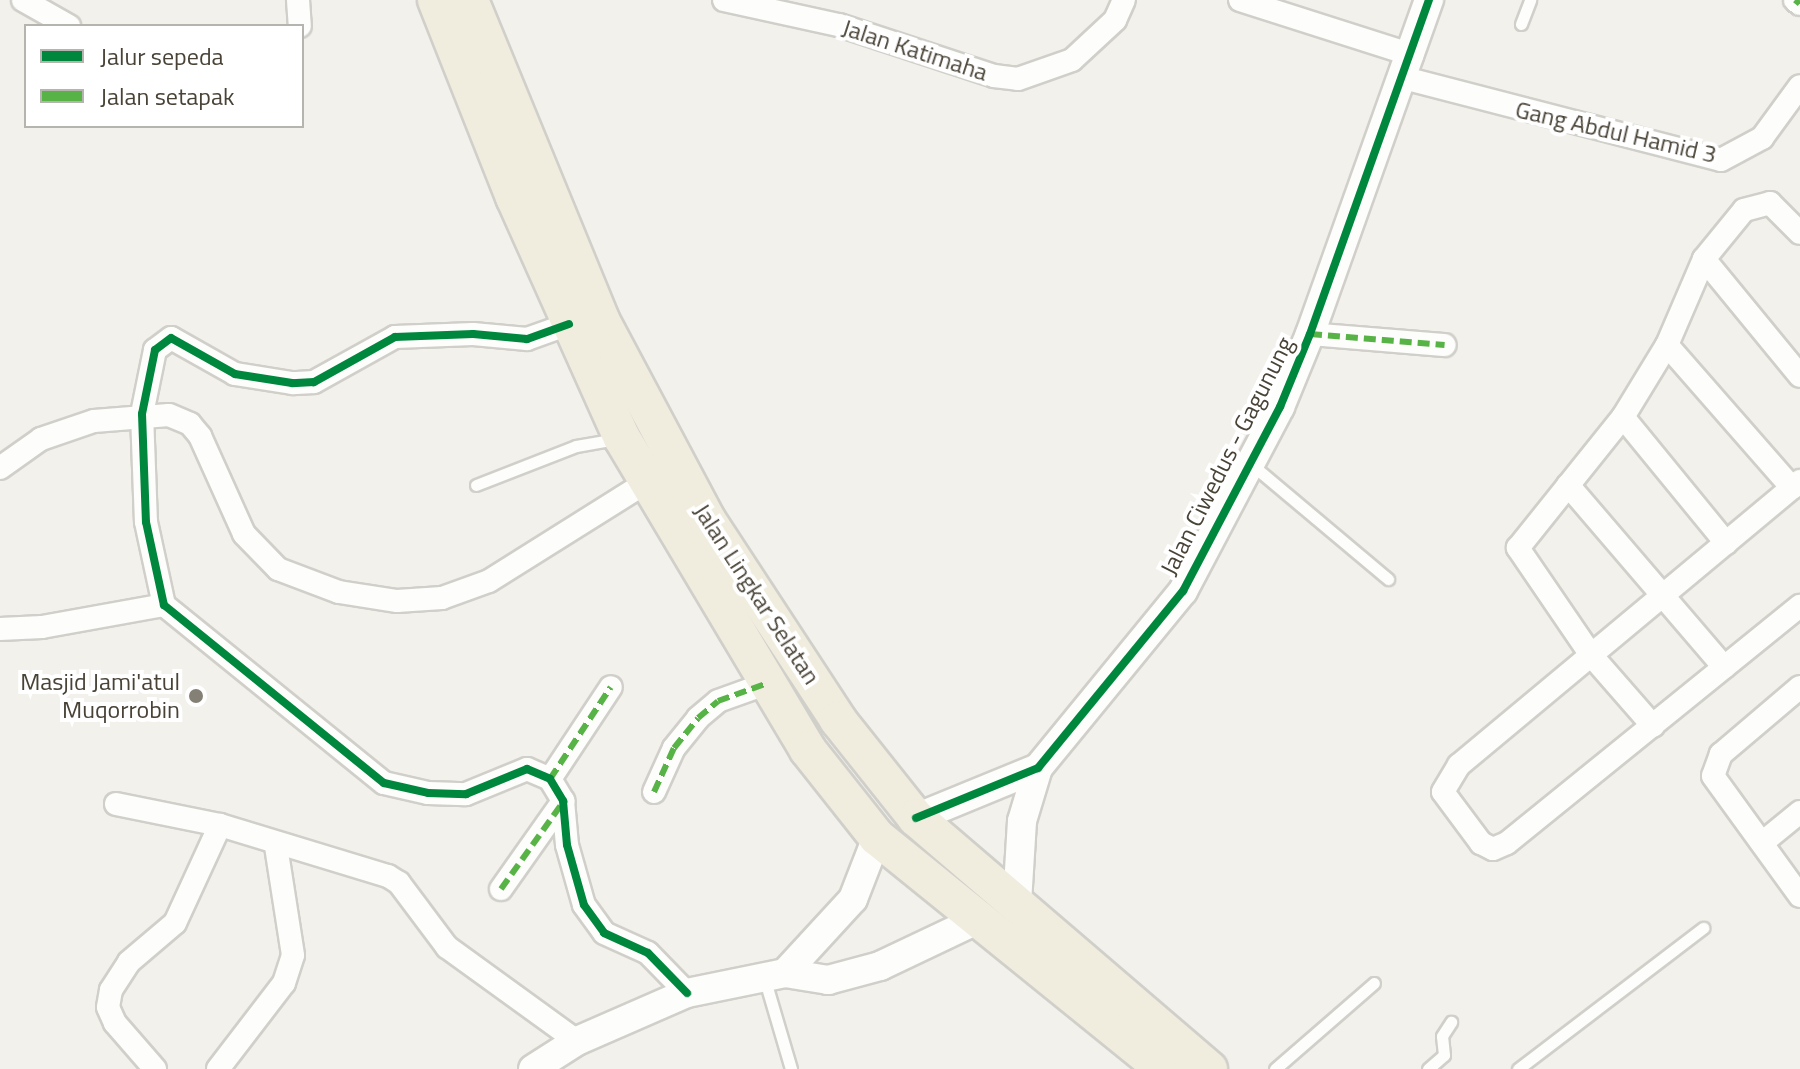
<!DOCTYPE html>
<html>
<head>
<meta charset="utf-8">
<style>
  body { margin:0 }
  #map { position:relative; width:1800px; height:1069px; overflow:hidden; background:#f2f1ec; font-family:"Titillium Web",sans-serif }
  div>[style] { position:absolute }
  .roads { filter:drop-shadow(2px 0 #d0cfc9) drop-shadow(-2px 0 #d0cfc9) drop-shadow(0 2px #d0cfc9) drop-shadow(0 -2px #d0cfc9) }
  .service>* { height:11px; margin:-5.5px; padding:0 5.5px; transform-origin:5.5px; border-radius:5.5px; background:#fdfdfc }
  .minor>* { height:22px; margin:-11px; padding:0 11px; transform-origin:11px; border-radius:11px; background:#fdfdfc }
  .tertiary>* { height:28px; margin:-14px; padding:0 14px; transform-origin:14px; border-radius:14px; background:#fdfdfc }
  .trunk>* { height:36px; margin:-18px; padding:0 18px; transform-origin:18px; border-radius:18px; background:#f0ecde }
  .quiet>* { height:6px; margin-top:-3px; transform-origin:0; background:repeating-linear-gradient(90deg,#57b346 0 12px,transparent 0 18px) }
  .cycleway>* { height:8px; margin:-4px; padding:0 4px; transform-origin:4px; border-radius:4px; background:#00873e }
  .dots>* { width:22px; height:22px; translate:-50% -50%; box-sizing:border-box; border:4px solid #fff; border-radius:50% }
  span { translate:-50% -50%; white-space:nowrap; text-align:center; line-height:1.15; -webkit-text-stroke:8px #fff; paint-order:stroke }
  .street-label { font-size:24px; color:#494337 }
  .poi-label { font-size:24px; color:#494337 }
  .right { translate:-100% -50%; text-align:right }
  .legend { position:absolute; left:24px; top:24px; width:280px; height:104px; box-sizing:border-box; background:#fff; border:2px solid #b6b4af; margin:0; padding:10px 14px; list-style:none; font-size:24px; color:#494337 }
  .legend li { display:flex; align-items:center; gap:16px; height:40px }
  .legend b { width:40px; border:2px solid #b6b4af }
</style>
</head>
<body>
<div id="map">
  <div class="roads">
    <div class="service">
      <i style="left:1521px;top:24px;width:26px;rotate:-69deg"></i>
      <i style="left:1251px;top:464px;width:179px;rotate:40deg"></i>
      <i style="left:476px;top:485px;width:107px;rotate:-21.3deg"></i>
      <i style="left:576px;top:446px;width:40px;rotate:-10deg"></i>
      <i style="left:764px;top:977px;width:96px;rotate:73.6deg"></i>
      <i style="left:1275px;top:1069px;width:131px;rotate:-41deg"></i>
      <i style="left:1428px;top:1069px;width:21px;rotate:-41deg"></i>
      <i style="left:1444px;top:1055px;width:19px;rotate:-96deg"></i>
      <i style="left:1442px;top:1036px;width:17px;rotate:-57deg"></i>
      <i style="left:1518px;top:1069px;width:233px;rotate:-37.3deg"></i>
    </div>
    <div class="minor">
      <i style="left:23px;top:0;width:53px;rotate:29.5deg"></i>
      <i style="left:298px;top:0;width:26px;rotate:86deg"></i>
      <i style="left:724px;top:0;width:118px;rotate:12.3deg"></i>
      <i style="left:839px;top:25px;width:163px;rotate:18.2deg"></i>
      <i style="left:994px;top:76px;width:24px;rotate:7deg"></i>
      <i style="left:1018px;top:79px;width:57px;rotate:-19.4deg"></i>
      <i style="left:1072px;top:60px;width:59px;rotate:-42.9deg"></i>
      <i style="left:1115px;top:20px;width:22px;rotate:-66deg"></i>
      <i style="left:1240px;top:0;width:181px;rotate:17.7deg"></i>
      <i style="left:1795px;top:0;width:6px;rotate:39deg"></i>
      <i style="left:1404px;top:78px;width:327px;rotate:14.5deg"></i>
      <i style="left:1721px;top:160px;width:47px;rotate:-28.2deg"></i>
      <i style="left:1762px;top:138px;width:64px;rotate:-53.8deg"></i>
      <i style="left:1704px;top:259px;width:151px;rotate:50.6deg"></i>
      <i style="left:569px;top:324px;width:45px;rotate:160.3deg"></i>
      <i style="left:527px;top:339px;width:54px;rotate:-174.7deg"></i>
      <i style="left:473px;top:334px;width:78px;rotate:177.8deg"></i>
      <i style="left:395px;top:337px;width:93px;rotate:150.9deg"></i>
      <i style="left:314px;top:382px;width:22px;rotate:177deg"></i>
      <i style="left:292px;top:383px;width:58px;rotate:-171deg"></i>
      <i style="left:235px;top:374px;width:73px;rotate:-150.6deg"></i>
      <i style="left:171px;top:338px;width:20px;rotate:143deg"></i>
      <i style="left:155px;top:350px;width:65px;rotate:101.5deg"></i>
      <i style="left:142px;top:414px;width:108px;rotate:87.9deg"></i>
      <i style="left:146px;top:522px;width:85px;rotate:77.8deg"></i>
      <i style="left:164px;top:605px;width:283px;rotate:39deg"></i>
      <i style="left:384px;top:783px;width:45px;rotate:12.8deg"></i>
      <i style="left:428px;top:793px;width:38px;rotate:2deg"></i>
      <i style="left:466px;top:794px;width:66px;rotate:-22.3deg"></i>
      <i style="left:527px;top:769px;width:25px;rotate:23deg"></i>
      <i style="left:550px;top:779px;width:26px;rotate:59deg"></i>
      <i style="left:563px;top:801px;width:44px;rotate:84.8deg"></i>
      <i style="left:567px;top:845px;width:62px;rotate:74.2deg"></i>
      <i style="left:584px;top:905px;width:34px;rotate:54deg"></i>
      <i style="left:604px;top:933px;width:48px;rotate:24.4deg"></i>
      <i style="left:648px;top:953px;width:56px;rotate:45.7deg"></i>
      <i style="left:1310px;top:334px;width:135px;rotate:4.7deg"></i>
      <i style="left:1667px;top:345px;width:190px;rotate:48.8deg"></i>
      <i style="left:1623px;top:417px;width:163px;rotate:50.7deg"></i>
      <i style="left:0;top:468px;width:50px;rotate:-35.3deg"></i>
      <i style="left:41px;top:439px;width:56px;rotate:-18.8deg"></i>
      <i style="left:94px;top:421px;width:75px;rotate:-4.6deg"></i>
      <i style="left:169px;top:415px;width:23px;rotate:23deg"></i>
      <i style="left:190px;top:424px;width:16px;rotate:50deg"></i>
      <i style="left:200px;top:436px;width:107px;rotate:65.8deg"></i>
      <i style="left:244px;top:534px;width:49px;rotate:45.8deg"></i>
      <i style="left:278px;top:569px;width:65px;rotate:20.7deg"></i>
      <i style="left:339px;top:592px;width:59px;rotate:8.8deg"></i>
      <i style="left:397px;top:601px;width:45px;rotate:-3.8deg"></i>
      <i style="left:442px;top:598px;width:50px;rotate:-19.9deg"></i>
      <i style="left:489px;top:581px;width:186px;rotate:-32.1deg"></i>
      <i style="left:1800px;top:481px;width:444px;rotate:140.2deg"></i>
      <i style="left:1459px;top:765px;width:31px;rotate:121deg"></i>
      <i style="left:1443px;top:792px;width:64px;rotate:53.3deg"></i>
      <i style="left:1481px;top:843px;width:13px;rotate:27deg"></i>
      <i style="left:1493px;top:849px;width:15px;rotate:-23deg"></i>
      <i style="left:1507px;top:843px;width:377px;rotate:-39deg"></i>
      <i style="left:1568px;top:485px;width:240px;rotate:49.4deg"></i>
      <i style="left:0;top:629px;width:42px;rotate:-2.7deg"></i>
      <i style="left:42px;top:627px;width:124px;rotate:-10.2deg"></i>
      <i style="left:1800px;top:687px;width:104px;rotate:139.7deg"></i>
      <i style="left:1721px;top:754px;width:23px;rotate:110deg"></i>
      <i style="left:1713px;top:776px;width:148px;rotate:54.1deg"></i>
      <i style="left:1653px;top:726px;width:94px;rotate:-131.1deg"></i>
      <i style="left:1591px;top:655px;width:130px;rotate:-124.3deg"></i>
      <i style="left:1518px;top:548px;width:168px;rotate:-51.3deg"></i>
      <i style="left:1623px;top:417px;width:84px;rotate:-58.6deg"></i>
      <i style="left:1667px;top:345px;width:94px;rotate:-66.7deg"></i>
      <i style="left:1704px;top:259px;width:63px;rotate:-50.8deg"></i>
      <i style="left:1744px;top:210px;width:27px;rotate:-15deg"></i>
      <i style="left:1770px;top:203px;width:42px;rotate:45deg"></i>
      <i style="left:550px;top:779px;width:110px;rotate:-56.5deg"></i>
      <i style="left:654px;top:792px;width:48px;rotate:-65.6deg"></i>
      <i style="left:674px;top:748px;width:38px;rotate:-51deg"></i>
      <i style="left:698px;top:718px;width:26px;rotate:-40deg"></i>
      <i style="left:718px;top:701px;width:53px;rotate:-19.8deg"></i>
      <i style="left:116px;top:804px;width:106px;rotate:11.4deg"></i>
      <i style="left:220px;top:825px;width:176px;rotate:16.9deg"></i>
      <i style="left:388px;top:876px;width:13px;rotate:32deg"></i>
      <i style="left:399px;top:883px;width:80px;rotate:53.1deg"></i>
      <i style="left:447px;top:947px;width:160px;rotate:35.9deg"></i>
      <i style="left:1762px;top:843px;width:49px;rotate:-39.2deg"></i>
      <i style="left:501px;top:889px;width:108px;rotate:-54.8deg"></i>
      <i style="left:155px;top:1069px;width:61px;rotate:-131deg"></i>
      <i style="left:115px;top:1023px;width:17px;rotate:-114deg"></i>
      <i style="left:108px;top:1007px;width:17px;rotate:-80deg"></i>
      <i style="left:111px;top:990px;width:33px;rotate:-57deg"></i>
      <i style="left:129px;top:962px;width:60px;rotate:-40.3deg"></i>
      <i style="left:175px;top:923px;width:108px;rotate:-65.3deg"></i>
      <i style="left:218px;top:1069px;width:108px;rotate:-52.5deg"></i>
      <i style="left:284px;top:983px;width:29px;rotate:-72deg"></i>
      <i style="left:293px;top:955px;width:110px;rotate:-98.9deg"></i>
    </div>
    <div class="tertiary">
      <i style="left:916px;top:818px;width:132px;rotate:-22.3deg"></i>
      <i style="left:1038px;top:768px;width:229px;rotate:-50.7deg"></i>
      <i style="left:1183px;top:591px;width:208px;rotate:-62.2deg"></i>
      <i style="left:1280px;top:407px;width:79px;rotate:-67.7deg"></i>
      <i style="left:1310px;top:334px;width:355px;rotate:-70.4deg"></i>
      <i style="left:1017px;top:903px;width:82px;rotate:-86.5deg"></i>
      <i style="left:1022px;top:821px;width:55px;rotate:-73.2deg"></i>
      <i style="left:785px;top:973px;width:100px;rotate:-47.4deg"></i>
      <i style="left:853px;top:899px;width:66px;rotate:-68.8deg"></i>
      <i style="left:533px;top:1069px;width:52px;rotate:-32.5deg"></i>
      <i style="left:577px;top:1041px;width:120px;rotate:-23.6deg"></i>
      <i style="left:687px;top:993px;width:100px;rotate:-11.5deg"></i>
      <i style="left:785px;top:973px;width:44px;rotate:9.2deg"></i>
      <i style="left:828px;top:980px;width:54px;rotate:-15.1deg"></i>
      <i style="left:880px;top:966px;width:107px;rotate:-25.4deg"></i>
    </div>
    <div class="trunk">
      <i style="left:436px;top:0;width:212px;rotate:68.4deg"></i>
      <i style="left:514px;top:197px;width:264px;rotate:65.9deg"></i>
      <i style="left:622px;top:438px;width:363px;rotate:59.2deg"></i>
      <i style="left:808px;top:750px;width:111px;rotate:51.6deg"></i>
      <i style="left:877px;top:837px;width:369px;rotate:39deg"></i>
      <i style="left:470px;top:0;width:346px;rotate:67.7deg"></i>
      <i style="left:601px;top:320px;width:228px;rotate:62deg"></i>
      <i style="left:708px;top:521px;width:238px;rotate:56.8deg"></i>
      <i style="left:838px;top:720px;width:125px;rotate:51.5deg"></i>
      <i style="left:916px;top:818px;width:386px;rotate:40.6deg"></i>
    </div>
  </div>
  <div class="quiet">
    <i style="left:1795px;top:0;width:6px;rotate:39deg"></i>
    <i style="left:1310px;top:334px;width:135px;rotate:4.7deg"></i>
    <i style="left:550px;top:779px;width:110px;rotate:-56.5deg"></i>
    <i style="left:654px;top:792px;width:48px;rotate:-65.6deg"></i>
    <i style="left:674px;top:748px;width:38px;rotate:-51deg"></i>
    <i style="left:698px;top:718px;width:26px;rotate:-40deg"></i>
    <i style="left:718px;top:701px;width:53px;rotate:-19.8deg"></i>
    <i style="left:501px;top:889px;width:103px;rotate:-54.5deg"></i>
  </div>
  <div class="cycleway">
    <i style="left:569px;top:324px;width:45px;rotate:160.3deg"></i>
    <i style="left:527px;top:339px;width:54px;rotate:-174.7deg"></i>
    <i style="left:473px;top:334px;width:78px;rotate:177.8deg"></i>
    <i style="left:395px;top:337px;width:93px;rotate:150.9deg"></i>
    <i style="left:314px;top:382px;width:22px;rotate:177deg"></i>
    <i style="left:292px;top:383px;width:58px;rotate:-171deg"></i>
    <i style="left:235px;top:374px;width:73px;rotate:-150.6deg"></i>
    <i style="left:171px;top:338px;width:20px;rotate:143deg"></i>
    <i style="left:155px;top:350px;width:65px;rotate:101.5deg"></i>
    <i style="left:142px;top:414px;width:108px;rotate:87.9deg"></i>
    <i style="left:146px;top:522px;width:85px;rotate:77.8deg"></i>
    <i style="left:164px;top:605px;width:283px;rotate:39deg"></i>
    <i style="left:384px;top:783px;width:45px;rotate:12.8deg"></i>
    <i style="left:428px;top:793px;width:38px;rotate:2deg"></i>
    <i style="left:466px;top:794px;width:66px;rotate:-22.3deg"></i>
    <i style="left:527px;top:769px;width:25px;rotate:23deg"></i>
    <i style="left:550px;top:779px;width:26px;rotate:59deg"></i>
    <i style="left:563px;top:801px;width:44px;rotate:84.8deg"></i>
    <i style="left:567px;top:845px;width:62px;rotate:74.2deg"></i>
    <i style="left:584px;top:905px;width:34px;rotate:54deg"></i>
    <i style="left:604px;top:933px;width:48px;rotate:24.4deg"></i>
    <i style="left:648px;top:953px;width:56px;rotate:45.7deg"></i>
    <i style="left:916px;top:818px;width:132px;rotate:-22.3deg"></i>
    <i style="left:1038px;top:768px;width:229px;rotate:-50.7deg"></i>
    <i style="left:1183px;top:591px;width:208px;rotate:-62.2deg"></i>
    <i style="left:1280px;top:407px;width:79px;rotate:-67.7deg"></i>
    <i style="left:1310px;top:334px;width:355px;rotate:-70.4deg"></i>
  </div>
  <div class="dots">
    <i style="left:196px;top:696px;background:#848076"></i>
  </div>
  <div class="street-label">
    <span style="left:915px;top:50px;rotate:18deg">Jalan Katimaha</span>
    <span style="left:1616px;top:132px;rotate:13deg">Gang Abdul Hamid 3</span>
    <span style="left:1227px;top:456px;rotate:-63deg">Jalan Ciwedus - Gagunung</span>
    <span style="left:757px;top:594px;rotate:57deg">Jalan Lingkar Selatan</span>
  </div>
  <div class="poi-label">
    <span class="right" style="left:180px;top:696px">Masjid Jami'atul<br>Muqorrobin</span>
  </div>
  <ul class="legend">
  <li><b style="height:10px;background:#00873e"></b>Jalur sepeda</li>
  <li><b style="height:10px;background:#57b346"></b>Jalan setapak</li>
  </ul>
</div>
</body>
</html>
